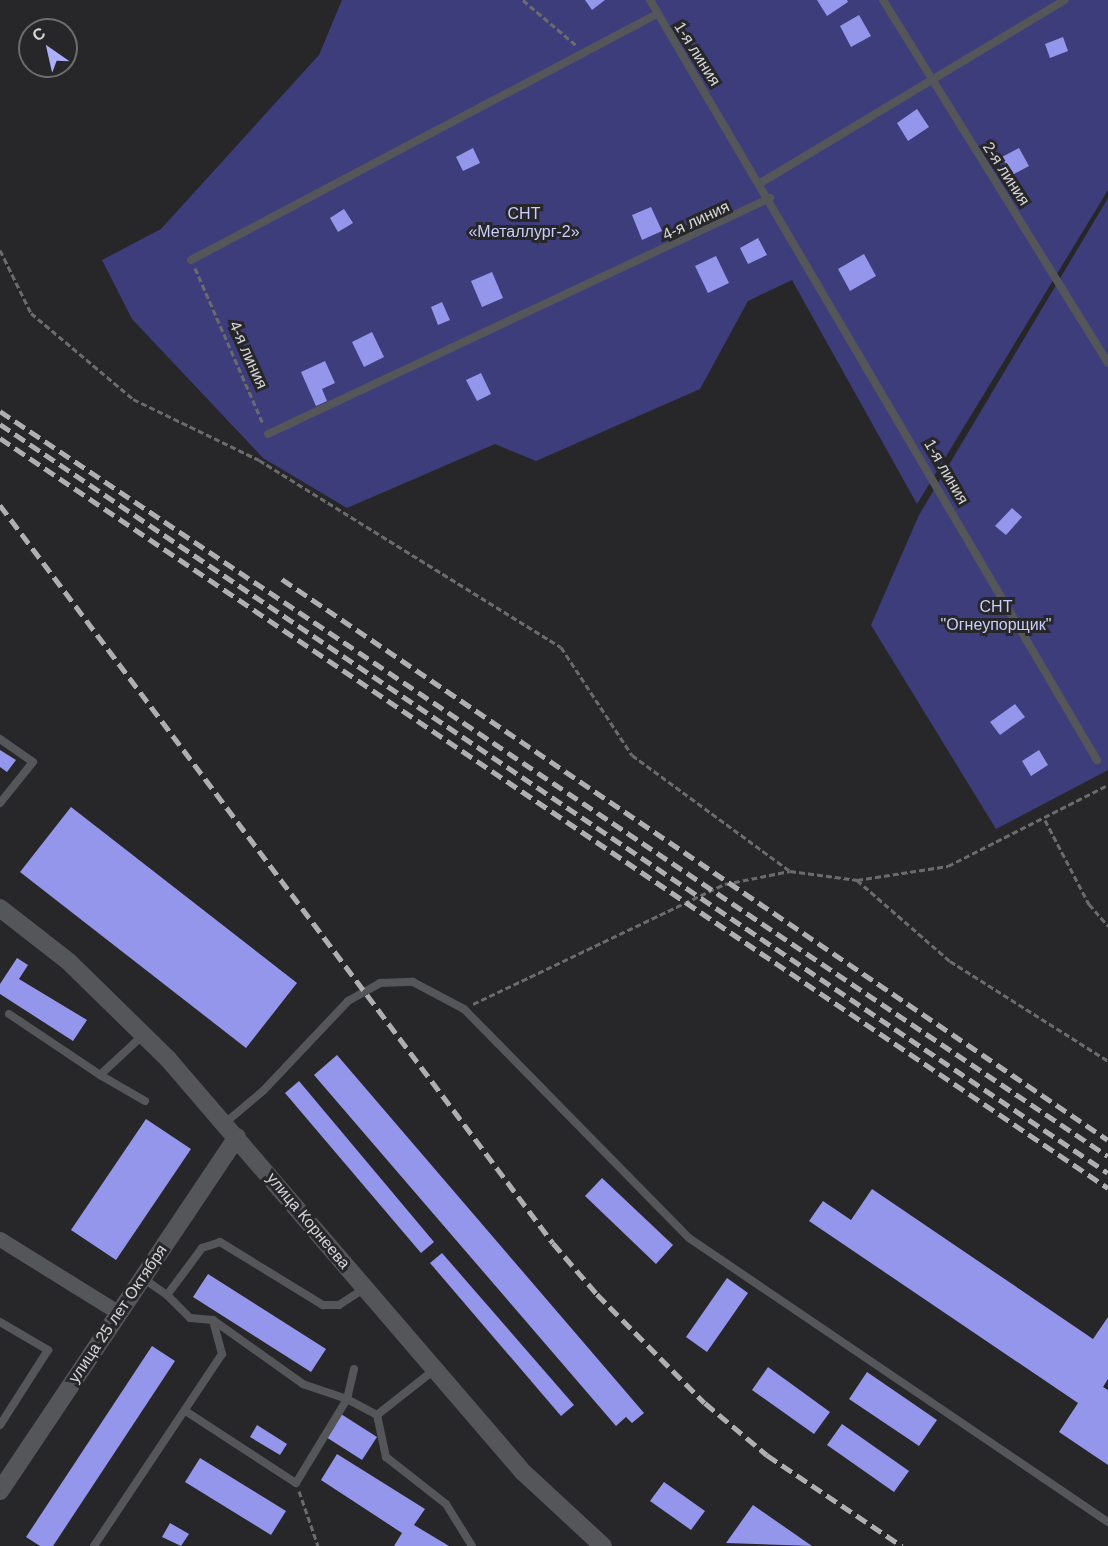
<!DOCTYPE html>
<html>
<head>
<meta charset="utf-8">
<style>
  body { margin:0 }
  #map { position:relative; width:1108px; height:1546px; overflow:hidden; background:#27272a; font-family:Arial,sans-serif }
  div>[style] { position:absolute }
  .green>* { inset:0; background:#3e3d7b }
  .building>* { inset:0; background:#9396eb }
  .path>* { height:3px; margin-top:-1.5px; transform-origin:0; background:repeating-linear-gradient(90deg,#6b6b6e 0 6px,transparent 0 9px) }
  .lane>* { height:8px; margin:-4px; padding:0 4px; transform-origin:4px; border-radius:4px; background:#555659 }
  .street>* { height:15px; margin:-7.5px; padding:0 7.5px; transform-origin:7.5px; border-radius:7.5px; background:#555659 }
  .secondary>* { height:18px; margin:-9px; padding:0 9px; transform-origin:9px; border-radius:9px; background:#555659 }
  .rail>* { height:4.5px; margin-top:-2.25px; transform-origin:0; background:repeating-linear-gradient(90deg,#afafb1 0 12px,transparent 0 18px) }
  span { translate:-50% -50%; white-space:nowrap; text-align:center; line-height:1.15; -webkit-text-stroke:6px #27272a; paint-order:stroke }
  .street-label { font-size:16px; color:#d6d6d8 }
  .park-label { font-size:16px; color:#cacefa }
  .north { position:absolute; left:18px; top:18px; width:60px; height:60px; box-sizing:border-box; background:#27272a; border:2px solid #6d6d70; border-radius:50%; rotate:326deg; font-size:16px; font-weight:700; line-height:24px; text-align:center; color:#d6d6d8 }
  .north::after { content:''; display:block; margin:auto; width:21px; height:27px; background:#acaffb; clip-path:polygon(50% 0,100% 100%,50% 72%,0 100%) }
</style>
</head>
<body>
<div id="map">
  <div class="green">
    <i style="clip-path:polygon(342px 0,1108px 0,1108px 190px,917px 504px,792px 280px,748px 301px,700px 389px,536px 461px,495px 444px,347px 508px,263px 458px,132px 319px,102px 260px,161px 229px,319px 55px)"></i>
    <i style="clip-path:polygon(1108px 198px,1108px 770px,996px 829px,871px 625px,919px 515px)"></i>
  </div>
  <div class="building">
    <i style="clip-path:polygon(585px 0,605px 0,592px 10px)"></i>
    <i style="clip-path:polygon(817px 0,847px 0,848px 2px,827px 16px)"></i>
    <i style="clip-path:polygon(859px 15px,871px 36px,851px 47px,840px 26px)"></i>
    <i style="clip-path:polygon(1063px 37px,1068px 51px,1050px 58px,1045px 44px)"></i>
    <i style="clip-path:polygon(917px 109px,929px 127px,908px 141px,897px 123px)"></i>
    <i style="clip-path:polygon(473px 148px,480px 163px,463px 171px,456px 157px)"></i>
    <i style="clip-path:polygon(1019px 148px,1029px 166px,1012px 175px,1002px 157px)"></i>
    <i style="clip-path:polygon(651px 207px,662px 231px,642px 240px,632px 215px)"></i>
    <i style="clip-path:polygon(344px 209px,353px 223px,338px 232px,330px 218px)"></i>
    <i style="clip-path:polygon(758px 238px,767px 255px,748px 264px,740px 248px)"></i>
    <i style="clip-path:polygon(864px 254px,876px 276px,850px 291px,838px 269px)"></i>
    <i style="clip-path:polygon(716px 256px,729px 283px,708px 293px,695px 266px)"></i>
    <i style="clip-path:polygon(492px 272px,503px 298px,482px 307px,471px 281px)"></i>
    <i style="clip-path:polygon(442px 302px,450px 320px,438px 325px,431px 307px)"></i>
    <i style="clip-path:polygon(372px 332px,384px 357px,364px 367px,352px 342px)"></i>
    <i style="clip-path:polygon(325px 361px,335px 383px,322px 389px,327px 401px,316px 406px,301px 372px)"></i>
    <i style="clip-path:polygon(481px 373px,491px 394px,477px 401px,466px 380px)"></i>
    <i style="clip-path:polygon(1012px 508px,1022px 517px,1006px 535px,995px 526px)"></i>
    <i style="clip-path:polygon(1015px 704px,1025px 717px,1000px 735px,990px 722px)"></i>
    <i style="clip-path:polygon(0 750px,16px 760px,7px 772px,0 767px)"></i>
    <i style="clip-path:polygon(1039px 750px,1048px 765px,1031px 776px,1022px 761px)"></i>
    <i style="clip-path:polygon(71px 807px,297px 983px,246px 1048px,20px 872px)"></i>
    <i style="clip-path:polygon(17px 958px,28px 965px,19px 979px,87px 1020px,73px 1041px,0 994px,0 984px)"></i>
    <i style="clip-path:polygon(337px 1055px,644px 1413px,632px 1423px,626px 1417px,616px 1426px,314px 1075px)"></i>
    <i style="clip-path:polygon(299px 1081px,434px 1242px,421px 1253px,285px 1093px)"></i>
    <i style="clip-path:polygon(146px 1119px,191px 1149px,116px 1260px,71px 1230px)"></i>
    <i style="clip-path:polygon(602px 1178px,673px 1245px,656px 1264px,585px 1196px)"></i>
    <i style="clip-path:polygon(872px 1189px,1093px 1339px,1108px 1317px,1108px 1379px,1103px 1387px,1108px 1390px,1108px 1465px,1059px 1432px,1078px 1403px,809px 1221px,823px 1201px,851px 1220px)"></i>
    <i style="clip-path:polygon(442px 1253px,574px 1405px,561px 1416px,430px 1263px)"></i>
    <i style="clip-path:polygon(208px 1274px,326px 1349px,311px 1372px,193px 1297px)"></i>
    <i style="clip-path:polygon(727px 1278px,748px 1293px,707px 1352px,686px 1337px)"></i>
    <i style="clip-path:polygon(152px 1346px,175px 1361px,53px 1546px,40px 1546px,26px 1537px)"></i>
    <i style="clip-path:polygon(768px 1367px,830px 1412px,814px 1434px,752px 1390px)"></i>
    <i style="clip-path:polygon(867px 1372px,937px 1420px,919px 1446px,849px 1399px)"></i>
    <i style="clip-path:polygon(341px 1414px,377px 1437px,362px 1460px,326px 1437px)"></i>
    <i style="clip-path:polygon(842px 1424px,909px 1471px,894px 1492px,827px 1445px)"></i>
    <i style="clip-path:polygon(257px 1425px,287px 1444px,280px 1455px,250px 1437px)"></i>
    <i style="clip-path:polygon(337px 1454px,425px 1509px,414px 1525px,449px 1546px,394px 1546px,402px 1533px,321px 1480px)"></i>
    <i style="clip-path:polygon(200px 1458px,286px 1511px,271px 1535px,185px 1482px)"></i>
    <i style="clip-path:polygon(664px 1482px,705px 1511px,691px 1530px,650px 1501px)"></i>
    <i style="clip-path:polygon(753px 1505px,812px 1546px,726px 1543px)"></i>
    <i style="clip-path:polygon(170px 1523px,189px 1534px,181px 1546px,162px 1537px)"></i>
  </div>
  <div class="path">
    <i style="left:523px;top:0;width:70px;rotate:40.3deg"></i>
    <i style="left:0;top:250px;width:70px;rotate:63.8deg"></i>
    <i style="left:31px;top:313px;width:133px;rotate:40.1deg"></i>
    <i style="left:133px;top:399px;width:140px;rotate:25.8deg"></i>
    <i style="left:259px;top:460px;width:355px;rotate:31.8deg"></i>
    <i style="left:561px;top:647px;width:129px;rotate:56.7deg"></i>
    <i style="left:632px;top:755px;width:196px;rotate:36.3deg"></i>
    <i style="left:195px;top:268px;width:170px;rotate:66.4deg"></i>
    <i style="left:1045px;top:820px;width:95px;rotate:62.4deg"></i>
    <i style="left:1089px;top:904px;width:29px;rotate:49deg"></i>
    <i style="left:857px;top:880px;width:123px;rotate:41.1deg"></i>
    <i style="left:950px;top:961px;width:187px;rotate:32.3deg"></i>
    <i style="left:473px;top:1004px;width:279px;rotate:-25.5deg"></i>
    <i style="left:725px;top:884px;width:66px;rotate:-11.3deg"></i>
    <i style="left:790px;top:871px;width:68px;rotate:7.7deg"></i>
    <i style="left:857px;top:880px;width:92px;rotate:-8.7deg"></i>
    <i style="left:948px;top:866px;width:179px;rotate:-26.9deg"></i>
    <i style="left:299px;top:1491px;width:58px;rotate:70.9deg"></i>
  </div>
  <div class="lane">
    <i style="left:650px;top:0;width:882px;rotate:59.54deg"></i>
    <i style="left:883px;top:0;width:427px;rotate:58.2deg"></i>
    <i style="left:762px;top:182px;width:353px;rotate:-31deg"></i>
    <i style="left:191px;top:260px;width:527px;rotate:-27.83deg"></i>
    <i style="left:268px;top:434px;width:555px;rotate:-25.18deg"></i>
    <i style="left:0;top:739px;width:40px;rotate:34.9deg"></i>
    <i style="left:33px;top:762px;width:53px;rotate:128.8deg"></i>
    <i style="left:9px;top:1014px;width:110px;rotate:33.8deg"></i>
    <i style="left:100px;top:1075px;width:59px;rotate:-42.9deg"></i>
    <i style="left:100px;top:1075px;width:52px;rotate:30deg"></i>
    <i style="left:225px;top:1123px;width:50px;rotate:-40.1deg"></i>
    <i style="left:263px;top:1091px;width:124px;rotate:-46.6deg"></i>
    <i style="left:348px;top:1001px;width:37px;rotate:-29deg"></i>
    <i style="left:380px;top:983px;width:33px;rotate:-2deg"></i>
    <i style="left:413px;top:982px;width:58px;rotate:27.9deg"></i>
    <i style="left:464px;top:1009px;width:321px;rotate:45.5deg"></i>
    <i style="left:689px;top:1238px;width:506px;rotate:34.13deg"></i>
    <i style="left:144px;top:1279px;width:28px;rotate:35deg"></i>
    <i style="left:167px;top:1295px;width:59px;rotate:-53.3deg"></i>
    <i style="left:202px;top:1248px;width:19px;rotate:-18deg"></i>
    <i style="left:220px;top:1242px;width:121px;rotate:31.5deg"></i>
    <i style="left:323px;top:1305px;width:16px"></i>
    <i style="left:339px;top:1305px;width:30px;rotate:-33deg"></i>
    <i style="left:0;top:1322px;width:56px;rotate:30.3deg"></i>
    <i style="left:48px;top:1350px;width:89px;rotate:122.6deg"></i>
    <i style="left:354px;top:1369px;width:31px;rotate:103deg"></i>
    <i style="left:347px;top:1399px;width:34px;rotate:28deg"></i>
    <i style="left:434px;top:1370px;width:73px;rotate:141.7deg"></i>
    <i style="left:377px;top:1415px;width:43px;rotate:77.9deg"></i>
    <i style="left:386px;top:1457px;width:76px;rotate:38.1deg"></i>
    <i style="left:446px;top:1504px;width:49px;rotate:58.2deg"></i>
    <i style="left:187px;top:1412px;width:130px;rotate:33.1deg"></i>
    <i style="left:296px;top:1483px;width:98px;rotate:-58.7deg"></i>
    <i style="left:347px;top:1399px;width:46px;rotate:-161.2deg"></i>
    <i style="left:303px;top:1384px;width:110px;rotate:-144.6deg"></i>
    <i style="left:94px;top:1546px;width:231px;rotate:-56.3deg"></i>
    <i style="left:222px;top:1354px;width:35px;rotate:-105deg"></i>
    <i style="left:213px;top:1320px;width:23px;rotate:-175deg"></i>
    <i style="left:190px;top:1318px;width:33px;rotate:-135deg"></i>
  </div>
  <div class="street">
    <i style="left:0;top:1239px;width:140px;rotate:31.9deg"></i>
  </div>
  <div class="secondary">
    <i style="left:0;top:908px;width:88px;rotate:38deg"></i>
    <i style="left:69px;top:962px;width:139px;rotate:44.4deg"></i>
    <i style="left:168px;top:1059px;width:545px;rotate:49.32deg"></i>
    <i style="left:523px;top:1472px;width:109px;rotate:42.8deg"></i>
    <i style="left:0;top:1491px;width:426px;rotate:-56.2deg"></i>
  </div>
  <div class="rail">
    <i style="left:0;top:411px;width:1335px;rotate:33.92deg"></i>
    <i style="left:0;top:424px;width:1337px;rotate:34.06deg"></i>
    <i style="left:0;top:438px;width:1338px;rotate:34.09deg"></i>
    <i style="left:0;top:505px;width:922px;rotate:53.15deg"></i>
    <i style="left:553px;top:1243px;width:67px;rotate:49.2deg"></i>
    <i style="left:597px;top:1294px;width:153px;rotate:45.3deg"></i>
    <i style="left:705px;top:1403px;width:81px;rotate:40deg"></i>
    <i style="left:767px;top:1455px;width:163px;rotate:34deg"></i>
    <i style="left:282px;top:579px;width:998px;rotate:34.18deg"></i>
  </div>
  <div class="street-label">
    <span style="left:697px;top:54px;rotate:58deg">1-я линия</span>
    <span style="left:1006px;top:174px;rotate:57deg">2-я линия</span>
    <span style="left:696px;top:221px;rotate:-25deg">4-я линия</span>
    <span style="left:248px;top:355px;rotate:66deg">4-я линия</span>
    <span style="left:946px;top:472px;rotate:60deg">1-я линия</span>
    <span style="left:308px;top:1221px;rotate:50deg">улица Корнеева</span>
    <span style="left:118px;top:1314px;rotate:-56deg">улица 25 лет Октября</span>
  </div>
  <div class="park-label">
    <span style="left:524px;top:223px">СНТ<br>«Металлург-2»</span>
    <span style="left:996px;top:616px">СНТ<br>"Огнеупорщик"</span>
  </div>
  <div class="north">С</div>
</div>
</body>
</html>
